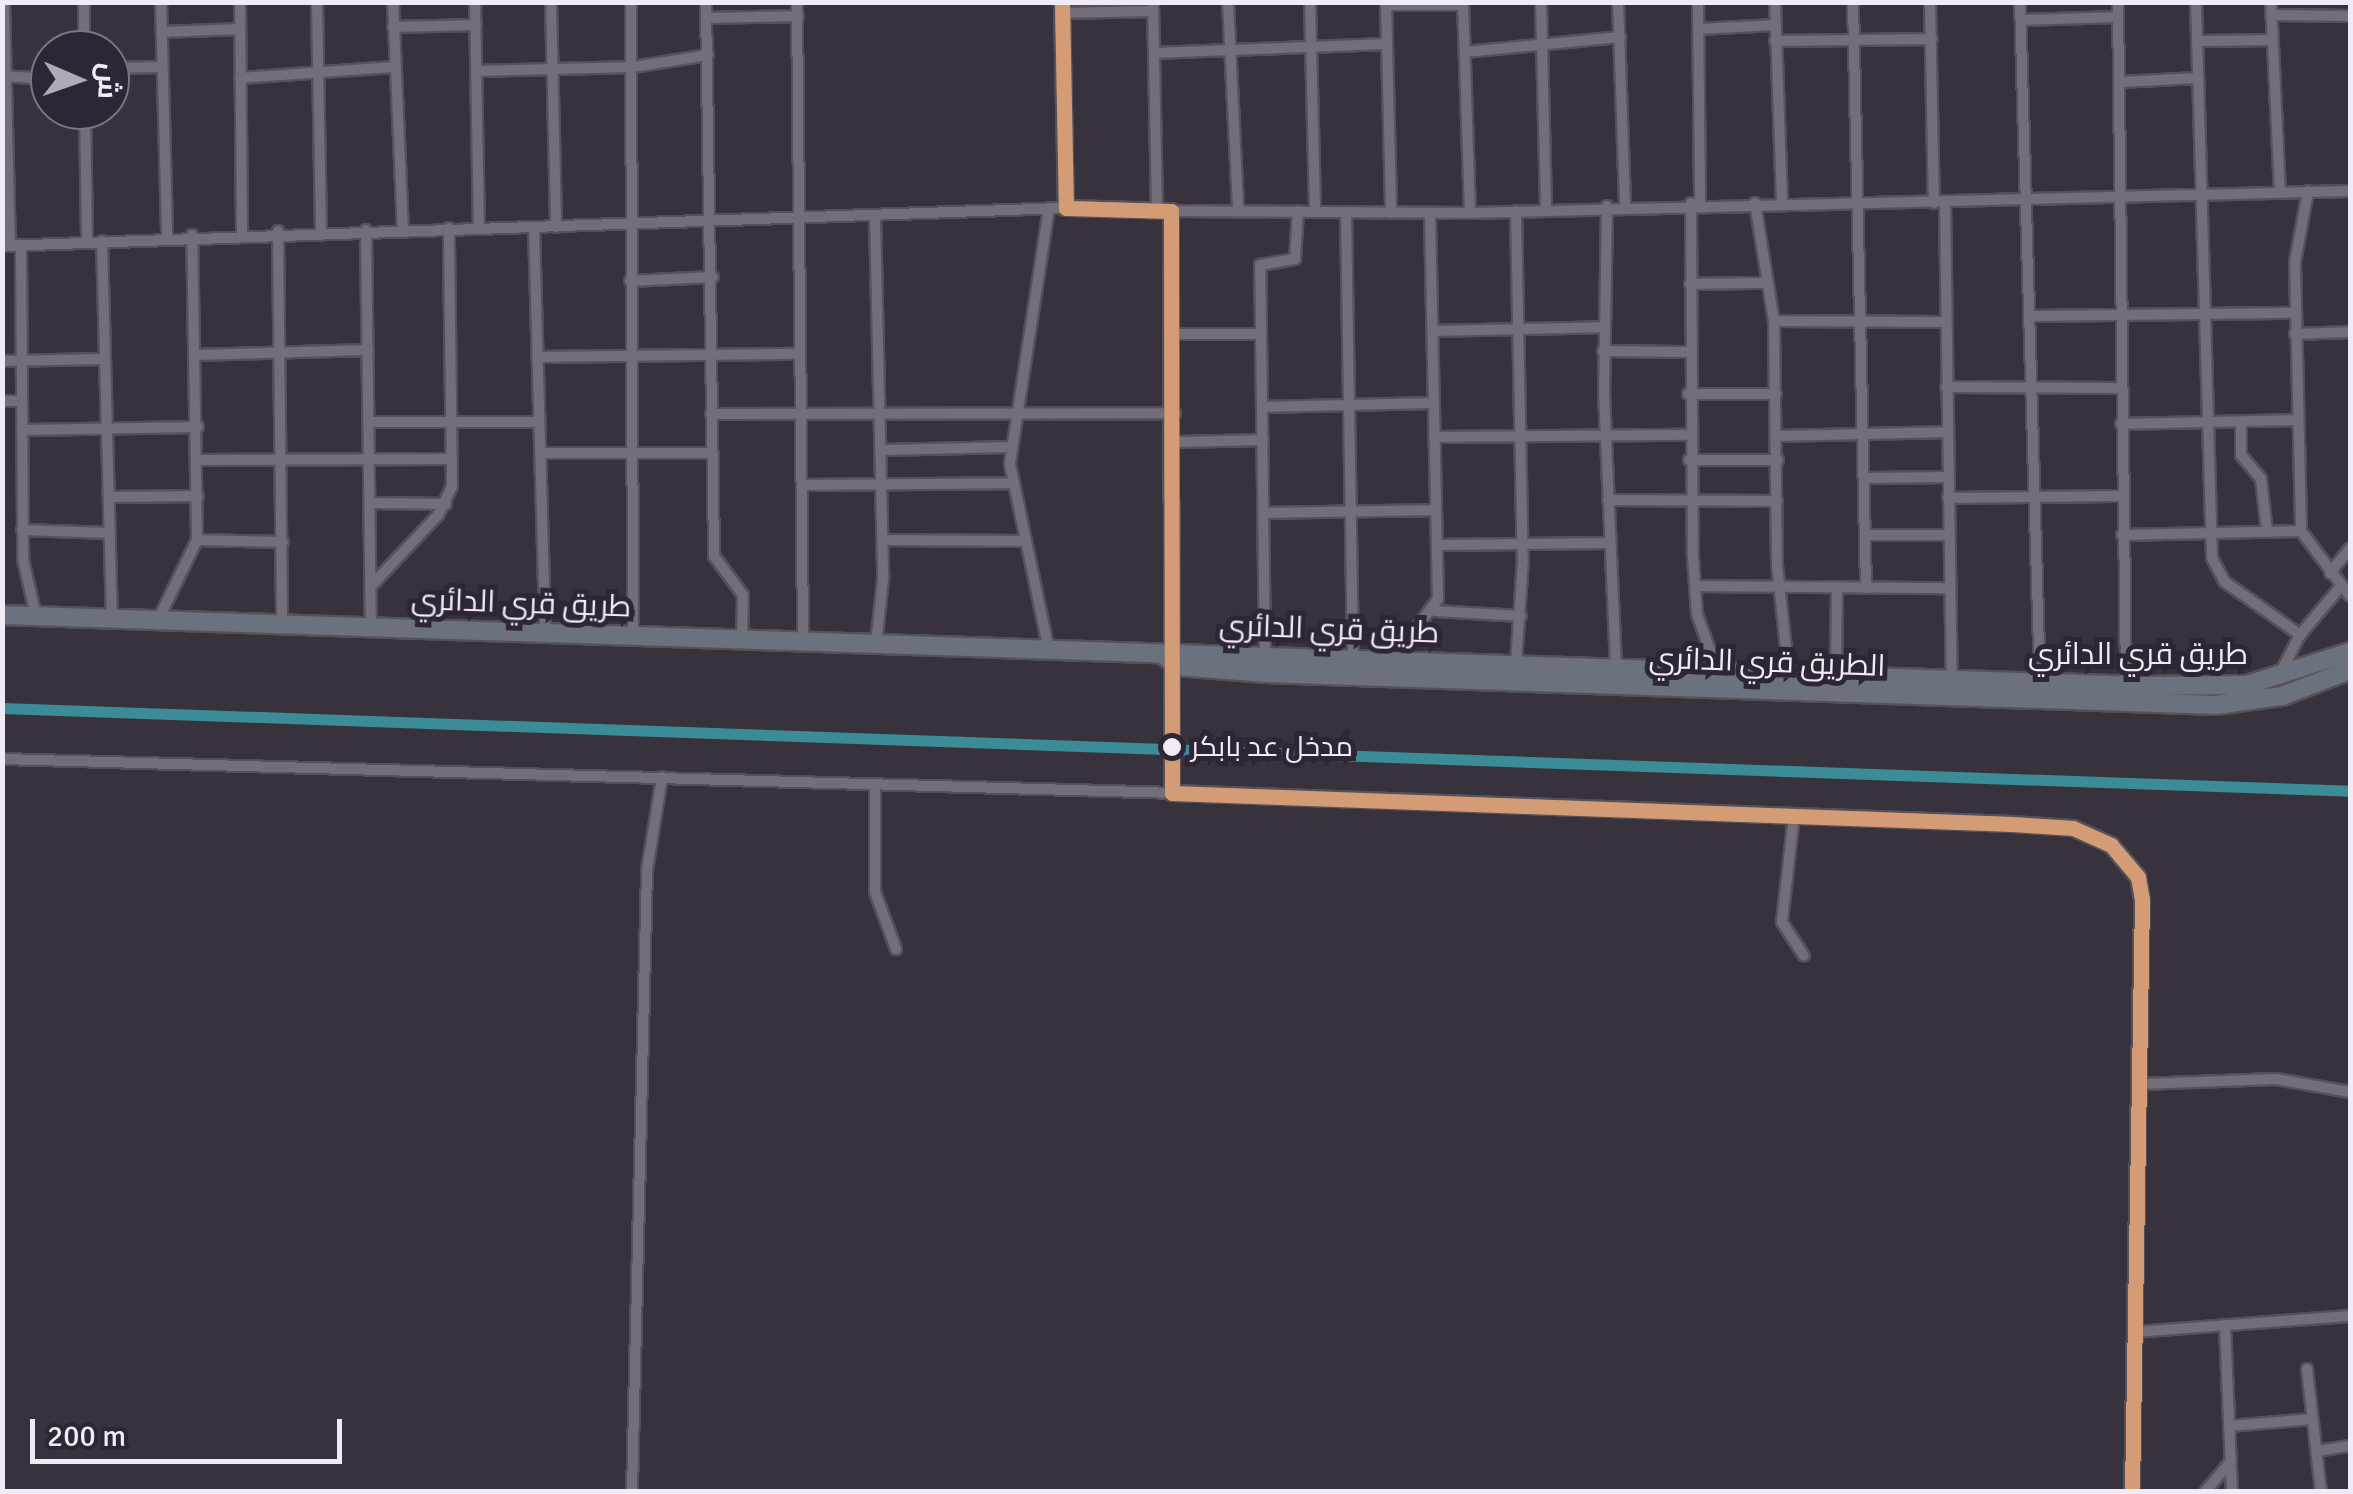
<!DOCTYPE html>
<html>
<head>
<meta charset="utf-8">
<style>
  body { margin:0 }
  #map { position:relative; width:2353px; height:1494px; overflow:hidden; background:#37323c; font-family:Signika,Cairo,sans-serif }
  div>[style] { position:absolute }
  .canal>* { height:11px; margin:-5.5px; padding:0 5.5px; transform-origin:5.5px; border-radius:5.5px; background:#3b8c96 }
  .roads { filter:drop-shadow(2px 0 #565159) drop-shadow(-2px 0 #565159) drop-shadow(0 2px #565159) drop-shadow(0 -2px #565159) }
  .street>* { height:10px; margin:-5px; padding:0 5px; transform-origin:5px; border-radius:5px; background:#736e77 }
  .secondary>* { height:14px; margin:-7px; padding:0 7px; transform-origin:7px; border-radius:7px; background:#6c6a73 }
  .highway>* { height:18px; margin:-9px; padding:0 9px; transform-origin:9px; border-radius:9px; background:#6c727d }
  .bus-1>* { height:15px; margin:-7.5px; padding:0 7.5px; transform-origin:7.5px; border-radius:7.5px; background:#d39c74 }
  .dots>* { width:28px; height:28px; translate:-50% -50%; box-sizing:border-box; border:5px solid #2e2535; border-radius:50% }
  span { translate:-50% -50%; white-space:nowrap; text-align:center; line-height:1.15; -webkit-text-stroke:10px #2e2535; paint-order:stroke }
  .bus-label { font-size:28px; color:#f1ebf6 }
  .left { translate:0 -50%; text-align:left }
  .street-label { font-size:30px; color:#f1ebf6 }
  .frame { position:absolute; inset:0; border:5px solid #f1ebf6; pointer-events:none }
  .north { position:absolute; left:30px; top:30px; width:100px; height:100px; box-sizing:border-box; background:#2e2535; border:2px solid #7c7482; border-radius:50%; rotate:92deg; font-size:28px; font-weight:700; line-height:40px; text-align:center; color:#f1ebf6 }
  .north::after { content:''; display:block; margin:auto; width:35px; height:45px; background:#b0aab5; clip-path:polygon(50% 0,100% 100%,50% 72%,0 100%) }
  .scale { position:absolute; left:30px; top:1419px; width:312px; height:45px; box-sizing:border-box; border:5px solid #f1ebf6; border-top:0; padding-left:12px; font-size:30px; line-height:35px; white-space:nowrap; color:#f1ebf6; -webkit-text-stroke:8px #2e2535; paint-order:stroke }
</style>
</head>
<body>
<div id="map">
  <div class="canal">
    <i style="left:2px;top:708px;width:2349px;rotate:2.02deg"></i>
  </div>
  <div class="roads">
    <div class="street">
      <i style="left:4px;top:2px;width:244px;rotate:88.6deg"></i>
      <i style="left:84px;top:2px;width:48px;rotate:90deg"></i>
      <i style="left:161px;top:2px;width:234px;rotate:88.5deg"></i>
      <i style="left:240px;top:2px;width:230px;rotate:89.5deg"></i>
      <i style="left:317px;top:2px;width:228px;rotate:89deg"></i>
      <i style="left:393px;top:2px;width:227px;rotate:87.5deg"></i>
      <i style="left:475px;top:2px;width:226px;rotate:89deg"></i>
      <i style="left:551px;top:2px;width:225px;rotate:88.7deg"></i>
      <i style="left:631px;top:2px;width:633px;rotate:89.82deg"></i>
      <i style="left:706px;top:2px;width:554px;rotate:89.17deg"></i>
      <i style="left:714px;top:556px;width:49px;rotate:53.4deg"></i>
      <i style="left:743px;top:595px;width:44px;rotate:91.3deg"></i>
      <i style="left:797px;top:2px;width:640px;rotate:89.46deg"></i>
      <i style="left:1153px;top:2px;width:208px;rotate:88.9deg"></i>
      <i style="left:1228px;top:2px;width:208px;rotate:87.2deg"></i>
      <i style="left:1310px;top:2px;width:209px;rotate:88.6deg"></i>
      <i style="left:1386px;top:2px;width:211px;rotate:88.6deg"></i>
      <i style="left:1463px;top:2px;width:211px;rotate:88.1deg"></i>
      <i style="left:1541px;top:2px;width:207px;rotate:88.6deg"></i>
      <i style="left:1618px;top:2px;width:204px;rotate:88deg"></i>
      <i style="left:1698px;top:2px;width:201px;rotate:89.4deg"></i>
      <i style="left:1775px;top:2px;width:201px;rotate:88deg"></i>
      <i style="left:1853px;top:2px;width:586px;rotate:88.73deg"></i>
      <i style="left:1930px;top:2px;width:201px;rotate:88.9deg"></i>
      <i style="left:2020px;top:2px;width:681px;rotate:88.32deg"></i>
      <i style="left:2118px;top:2px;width:684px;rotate:89.33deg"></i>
      <i style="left:2196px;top:2px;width:556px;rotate:88.35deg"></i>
      <i style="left:2212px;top:558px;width:27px;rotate:62deg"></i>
      <i style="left:2225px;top:582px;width:92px;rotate:35.2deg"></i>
      <i style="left:2271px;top:2px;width:189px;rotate:87.3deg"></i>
      <i style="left:1386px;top:5px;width:77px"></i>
      <i style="left:1062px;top:13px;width:91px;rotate:-1.3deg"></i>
      <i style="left:2271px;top:15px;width:79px;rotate:0.7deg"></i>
      <i style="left:706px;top:18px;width:92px;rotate:-1.2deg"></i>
      <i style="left:2021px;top:20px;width:97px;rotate:-1.8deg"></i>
      <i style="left:393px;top:27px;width:83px;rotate:-1.4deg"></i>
      <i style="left:1699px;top:29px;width:76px;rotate:-3deg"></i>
      <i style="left:162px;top:32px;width:78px;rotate:-2.2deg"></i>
      <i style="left:1775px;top:41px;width:157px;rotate:-0.7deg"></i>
      <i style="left:2197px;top:41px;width:75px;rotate:-0.8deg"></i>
      <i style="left:1465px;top:52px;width:156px;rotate:-5.5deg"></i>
      <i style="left:1154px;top:53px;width:232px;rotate:-2.2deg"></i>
      <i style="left:110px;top:68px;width:52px;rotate:-1.1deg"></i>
      <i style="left:477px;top:71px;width:156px;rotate:-1.5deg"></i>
      <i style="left:633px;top:67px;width:76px;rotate:-9.1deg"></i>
      <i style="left:2px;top:76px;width:48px;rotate:3.6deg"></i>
      <i style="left:240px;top:78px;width:154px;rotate:-4.1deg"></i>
      <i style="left:2120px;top:82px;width:78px;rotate:-2.9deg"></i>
      <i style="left:85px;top:110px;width:132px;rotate:89.1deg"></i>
      <i style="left:2308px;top:191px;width:72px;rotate:100.4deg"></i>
      <i style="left:2295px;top:262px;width:269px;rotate:88.7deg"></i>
      <i style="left:2301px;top:531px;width:81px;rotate:53deg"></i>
      <i style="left:1945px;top:201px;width:479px;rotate:89.2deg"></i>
      <i style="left:1691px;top:203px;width:354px;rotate:89.7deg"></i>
      <i style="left:1693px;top:557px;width:57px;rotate:86deg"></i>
      <i style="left:1697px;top:614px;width:63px;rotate:70.4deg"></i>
      <i style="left:1755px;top:203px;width:120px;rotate:80.9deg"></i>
      <i style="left:1774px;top:321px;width:244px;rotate:89.3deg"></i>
      <i style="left:1777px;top:565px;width:111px;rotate:83.8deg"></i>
      <i style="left:1607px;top:206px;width:186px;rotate:90.9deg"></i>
      <i style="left:1604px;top:392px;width:277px;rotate:87.5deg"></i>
      <i style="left:1049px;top:208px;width:259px;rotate:98.7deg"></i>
      <i style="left:1010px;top:464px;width:190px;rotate:78.2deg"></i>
      <i style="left:1171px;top:211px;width:299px;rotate:0.4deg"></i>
      <i style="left:1470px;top:213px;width:880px;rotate:-1.43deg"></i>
      <i style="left:1516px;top:211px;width:349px;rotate:88.9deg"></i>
      <i style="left:1523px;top:560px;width:104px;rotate:93.9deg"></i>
      <i style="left:1346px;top:212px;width:446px;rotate:89.1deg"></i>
      <i style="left:875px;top:216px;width:363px;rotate:88.7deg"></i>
      <i style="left:883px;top:579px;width:65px;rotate:96.1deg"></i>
      <i style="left:534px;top:228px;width:404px;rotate:88.4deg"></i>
      <i style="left:366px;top:230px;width:397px;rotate:89.3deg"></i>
      <i style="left:278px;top:231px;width:394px;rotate:89.4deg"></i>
      <i style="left:102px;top:241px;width:378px;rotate:88.5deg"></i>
      <i style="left:2px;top:246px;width:1065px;rotate:-2.05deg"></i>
      <i style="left:21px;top:246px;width:313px;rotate:89.6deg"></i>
      <i style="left:23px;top:559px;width:58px;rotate:77.2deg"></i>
      <i style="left:630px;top:281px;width:83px;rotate:-2.8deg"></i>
      <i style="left:1690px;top:284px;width:76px;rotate:-0.8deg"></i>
      <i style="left:2033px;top:316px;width:262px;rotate:-0.7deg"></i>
      <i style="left:1774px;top:321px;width:171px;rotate:0.3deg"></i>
      <i style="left:1433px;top:331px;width:170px;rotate:-1.3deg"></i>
      <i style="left:1173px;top:334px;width:87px"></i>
      <i style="left:2295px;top:334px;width:55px;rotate:-2.1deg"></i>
      <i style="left:1603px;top:351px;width:86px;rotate:0.7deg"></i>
      <i style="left:196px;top:355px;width:172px;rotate:-1.7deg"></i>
      <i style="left:537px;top:357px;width:263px;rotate:-0.7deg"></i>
      <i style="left:2px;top:361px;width:103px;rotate:-1.1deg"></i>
      <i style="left:1946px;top:387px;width:175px;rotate:0.3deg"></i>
      <i style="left:1688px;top:394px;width:88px"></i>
      <i style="left:2px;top:401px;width:20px"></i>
      <i style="left:1262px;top:407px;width:171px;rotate:-1.3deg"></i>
      <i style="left:711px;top:414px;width:464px;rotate:-0.1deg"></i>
      <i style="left:370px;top:422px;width:168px"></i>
      <i style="left:2241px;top:422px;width:33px;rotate:90deg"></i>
      <i style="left:2241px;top:455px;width:31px;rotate:50deg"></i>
      <i style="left:2261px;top:479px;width:53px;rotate:83.5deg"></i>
      <i style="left:2121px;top:424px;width:176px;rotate:-1.3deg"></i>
      <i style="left:22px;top:430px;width:176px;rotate:-1deg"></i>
      <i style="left:1777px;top:436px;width:170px;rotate:-1.3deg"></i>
      <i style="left:1434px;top:437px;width:254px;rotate:-0.5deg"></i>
      <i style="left:1177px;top:442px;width:86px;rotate:-1.3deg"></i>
      <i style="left:883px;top:450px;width:128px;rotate:-1.3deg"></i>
      <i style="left:540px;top:453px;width:172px"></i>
      <i style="left:198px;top:460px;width:254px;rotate:-0.2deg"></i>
      <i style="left:1689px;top:460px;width:89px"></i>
      <i style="left:1868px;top:478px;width:79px;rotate:-0.7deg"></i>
      <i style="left:802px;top:485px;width:209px;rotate:-0.5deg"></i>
      <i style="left:109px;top:497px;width:89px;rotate:-0.6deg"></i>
      <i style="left:1948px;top:498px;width:173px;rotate:-0.7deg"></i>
      <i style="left:1608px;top:500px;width:169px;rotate:0.3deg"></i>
      <i style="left:371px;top:503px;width:75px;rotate:0.8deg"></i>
      <i style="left:1264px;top:513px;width:171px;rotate:-1deg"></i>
      <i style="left:22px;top:530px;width:88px;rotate:2deg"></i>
      <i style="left:1867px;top:535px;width:80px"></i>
      <i style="left:2122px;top:535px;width:179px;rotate:-1.3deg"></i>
      <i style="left:197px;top:540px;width:86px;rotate:1.3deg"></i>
      <i style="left:883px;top:540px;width:140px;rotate:0.4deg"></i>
      <i style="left:1437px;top:545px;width:172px;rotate:-0.7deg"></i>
      <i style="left:2330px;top:573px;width:32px;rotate:-51deg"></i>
      <i style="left:373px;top:584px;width:95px;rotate:-46.7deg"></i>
      <i style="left:438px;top:515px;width:32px;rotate:-64deg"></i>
      <i style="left:452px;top:486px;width:258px;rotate:-90.7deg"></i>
      <i style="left:1695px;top:586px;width:254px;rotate:0.5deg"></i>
      <i style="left:1435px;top:611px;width:86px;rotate:3.3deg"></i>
      <i style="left:158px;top:620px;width:89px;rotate:-64deg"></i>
      <i style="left:197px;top:540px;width:305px;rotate:-90.9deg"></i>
      <i style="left:1265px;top:656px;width:391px;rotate:-90.7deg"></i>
      <i style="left:1260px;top:265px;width:36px;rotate:-10deg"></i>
      <i style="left:1295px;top:259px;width:48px;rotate:-86.4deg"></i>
      <i style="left:1393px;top:660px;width:76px;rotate:-53.6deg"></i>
      <i style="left:1438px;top:599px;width:386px;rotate:-91.2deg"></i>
      <i style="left:2280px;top:674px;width:44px;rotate:-62.9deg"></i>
      <i style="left:2300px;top:635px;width:65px;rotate:-50deg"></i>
      <i style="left:1836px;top:677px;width:89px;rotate:-89.4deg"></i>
      <i style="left:2px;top:759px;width:1170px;rotate:1.66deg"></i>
      <i style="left:875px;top:784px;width:108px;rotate:90deg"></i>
      <i style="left:875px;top:892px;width:61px;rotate:69.8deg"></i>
      <i style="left:1794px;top:816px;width:107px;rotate:96.5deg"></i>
      <i style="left:1782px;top:922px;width:40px;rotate:57.1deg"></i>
      <i style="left:2141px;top:1084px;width:135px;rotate:-2.1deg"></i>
      <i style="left:2276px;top:1079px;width:75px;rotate:10deg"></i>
      <i style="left:2225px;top:1325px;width:167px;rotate:87.6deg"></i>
      <i style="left:2135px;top:1332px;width:216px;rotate:-4.3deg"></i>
      <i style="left:2307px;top:1369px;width:124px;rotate:83.5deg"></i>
      <i style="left:2229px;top:1426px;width:84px;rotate:-4.8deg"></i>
      <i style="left:2317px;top:1451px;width:33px;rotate:-9deg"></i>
      <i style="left:632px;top:1492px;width:622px;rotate:-88.62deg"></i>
      <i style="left:647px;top:870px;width:94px;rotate:-80.8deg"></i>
      <i style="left:2205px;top:1492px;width:39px;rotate:-50deg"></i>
    </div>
    <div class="secondary">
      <i style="left:1062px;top:2px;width:206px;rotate:88.9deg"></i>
      <i style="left:1066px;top:208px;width:105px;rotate:1.6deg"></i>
      <i style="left:1171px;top:211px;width:582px;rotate:89.9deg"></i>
      <i style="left:1172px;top:793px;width:841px;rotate:2.11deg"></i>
      <i style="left:2012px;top:824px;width:61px;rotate:3.8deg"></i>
      <i style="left:2073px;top:828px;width:42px;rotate:24.1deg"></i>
      <i style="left:2111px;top:845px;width:42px;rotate:49.8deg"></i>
      <i style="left:2138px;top:877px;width:23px;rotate:80deg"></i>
      <i style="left:2142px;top:900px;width:592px;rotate:90.97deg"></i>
    </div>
    <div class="highway">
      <i style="left:2px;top:615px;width:2139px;rotate:1.9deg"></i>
      <i style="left:2140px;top:686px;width:107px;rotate:-0.5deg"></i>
      <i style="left:2247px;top:685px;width:108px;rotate:-17.8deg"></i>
      <i style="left:1166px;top:657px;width:14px;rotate:39deg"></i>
      <i style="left:1177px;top:666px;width:88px;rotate:4.5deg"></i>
      <i style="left:1265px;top:673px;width:952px;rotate:1.93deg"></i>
      <i style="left:2216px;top:705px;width:67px;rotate:-7.8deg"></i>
      <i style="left:2282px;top:696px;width:73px;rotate:-20.9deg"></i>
    </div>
  </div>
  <div class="bus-1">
    <i style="left:1062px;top:2px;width:206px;rotate:88.9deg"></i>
    <i style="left:1066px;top:208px;width:105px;rotate:1.6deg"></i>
    <i style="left:1171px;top:211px;width:582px;rotate:89.9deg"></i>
    <i style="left:1172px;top:793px;width:841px;rotate:2.11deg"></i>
    <i style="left:2012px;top:824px;width:61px;rotate:3.8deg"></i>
    <i style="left:2073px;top:828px;width:42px;rotate:24.1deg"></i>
    <i style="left:2111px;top:845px;width:42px;rotate:49.8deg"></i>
    <i style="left:2138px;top:877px;width:23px;rotate:80deg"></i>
    <i style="left:2142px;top:900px;width:592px;rotate:90.97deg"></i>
  </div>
  <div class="dots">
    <i style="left:1172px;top:747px;background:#f1ebf6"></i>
  </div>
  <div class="bus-label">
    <span class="left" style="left:1191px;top:747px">مدخل عد بابكر</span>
  </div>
  <div class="street-label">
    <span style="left:521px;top:604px;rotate:2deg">طريق قري الدائري</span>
    <span style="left:1329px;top:630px;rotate:2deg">طريق قري الدائري</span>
    <span style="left:2138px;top:655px">طريق قري الدائري</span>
    <span style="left:1767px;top:663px;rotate:2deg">الطريق قري الدائري</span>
  </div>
  <div class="frame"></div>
  <div class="north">ش</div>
  <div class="scale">200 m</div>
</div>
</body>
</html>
